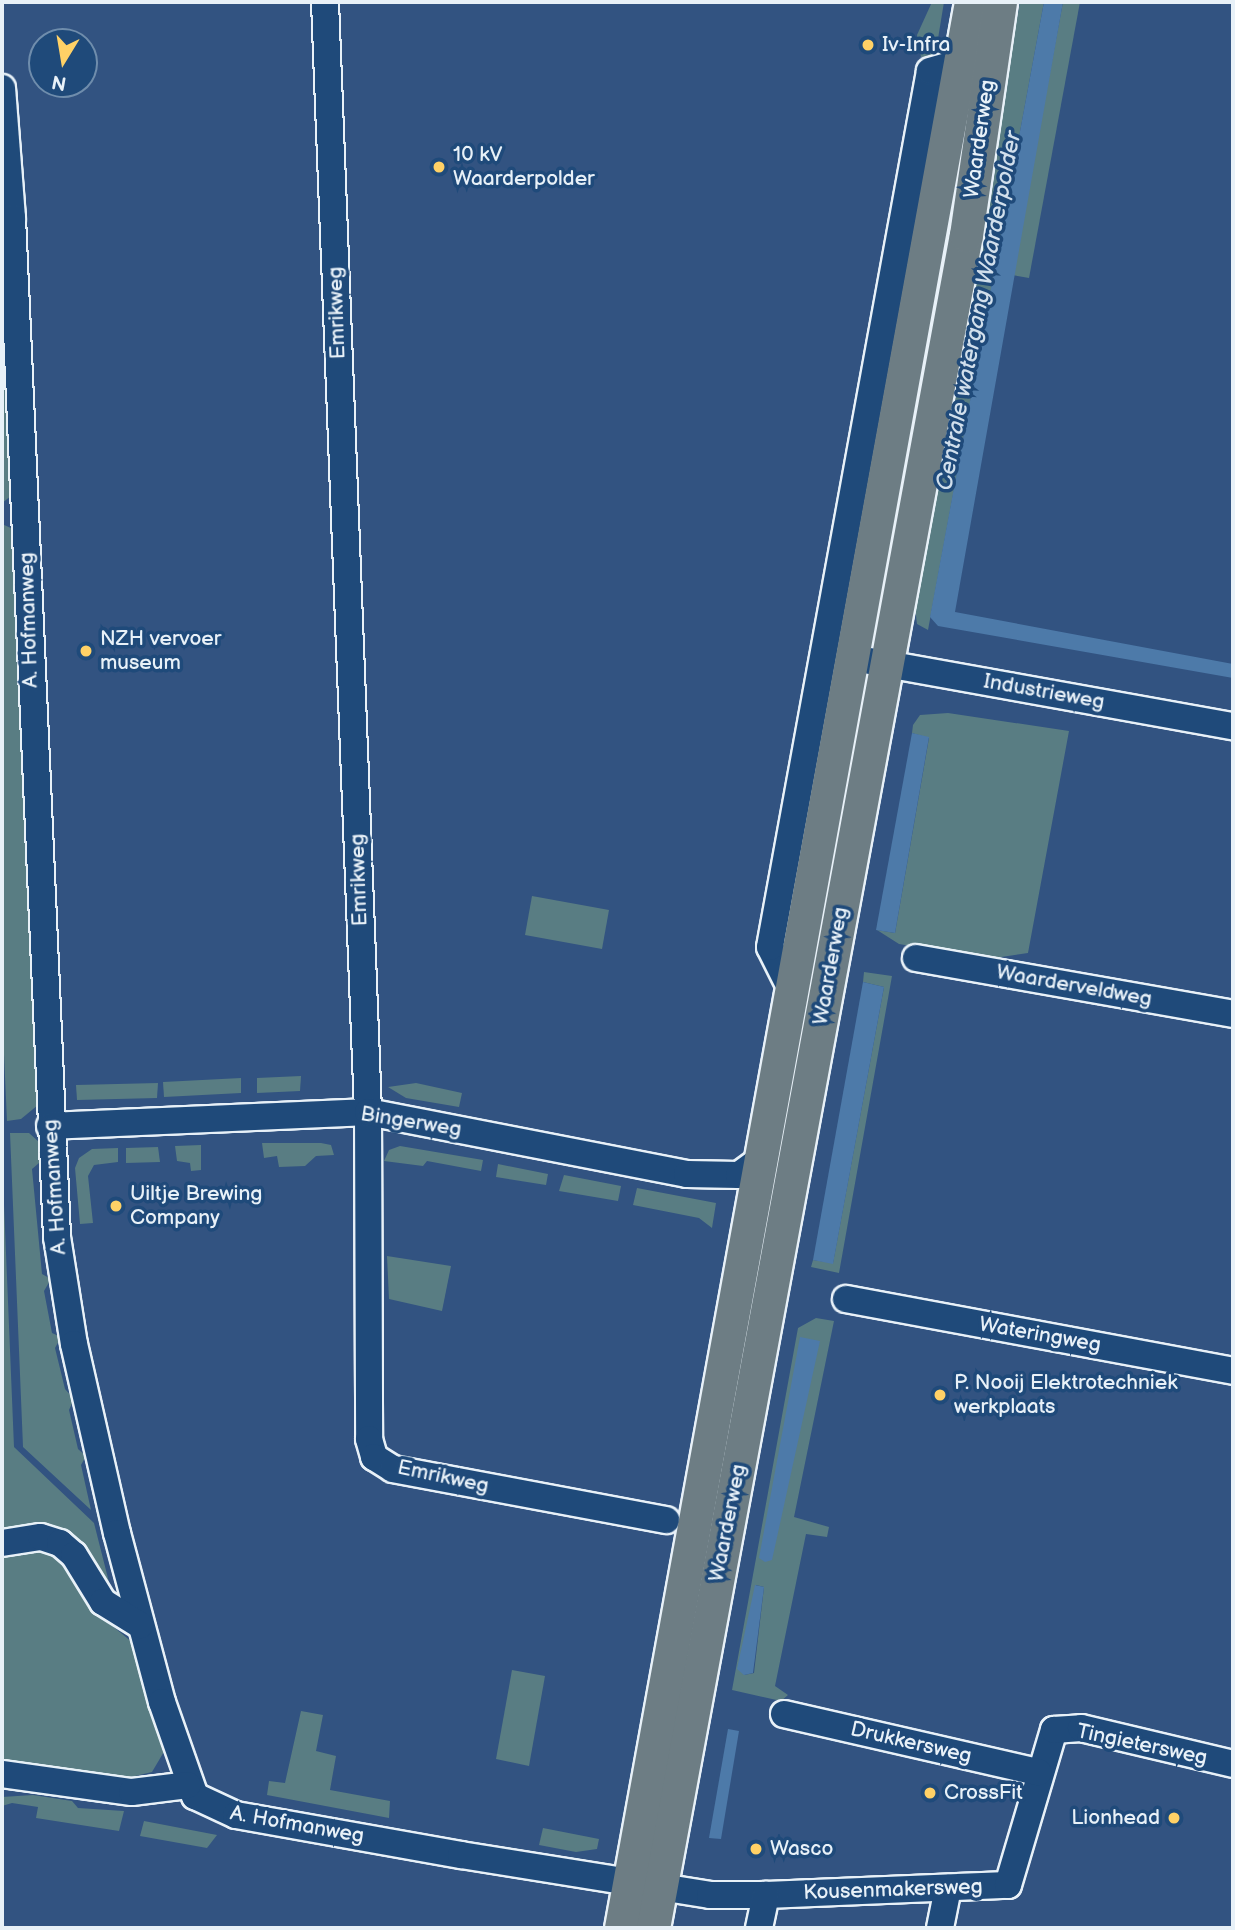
<!DOCTYPE html>
<html>
<head>
<meta charset="utf-8">
<style>
  body { margin:0 }
  #map { position:relative; width:1235px; height:1930px; overflow:hidden; background:#325381; font-family:"Balsamiq Sans",sans-serif }
  div>[style] { position:absolute }
  .green>* { inset:0; background:#597d83 }
  .water>* { inset:0; background:#4d7aa9 }
  .roads { filter:drop-shadow(2px 0 #e8f1f8) drop-shadow(-2px 0 #e8f1f8) drop-shadow(0 2px #e8f1f8) drop-shadow(0 -2px #e8f1f8) }
  .minor>* { height:26px; margin:-13px; padding:0 13px; transform-origin:13px; border-radius:13px; background:#1f4a7a }
  .major>* { height:33px; margin:-16.5px; padding:0 16.5px; transform-origin:16.5px; border-radius:16.5px; background:#6d7d84 }
  .dots>* { width:19px; height:19px; translate:-50% -50%; box-sizing:border-box; border:4px solid #1f4a7a; border-radius:50% }
  span { translate:-50% -50%; white-space:nowrap; text-align:center; line-height:1.15; -webkit-text-stroke:7px #1f4a7a; paint-order:stroke }
  .poi-label { font-size:21px; color:#e8f1f8 }
  .left { translate:0 -50%; text-align:left }
  .right { translate:-100% -50%; text-align:right }
  .street-label { font-size:21px; color:#e8f1f8 }
  .water-label { font-size:23px; color:#d1dfec; font-style:italic }
  .frame { position:absolute; inset:0; border:4px solid #e8f1f8; pointer-events:none }
  .north { position:absolute; left:28px; top:28px; width:70px; height:70px; box-sizing:border-box; background:#1f4a7a; border:2px solid #6f8dac; border-radius:50%; rotate:191deg; font-size:19px; font-weight:700; line-height:28px; text-align:center; color:#e8f1f8 }
  .north::after { content:''; display:block; margin:auto; width:24px; height:32px; background:#ffd166; clip-path:polygon(50% 0,100% 100%,50% 72%,0 100%) }
</style>
</head>
<body>
<div id="map">
  <div class="green">
    <i style="clip-path:polygon(932px 2px,944px 2px,935px 57px,921px 57px,917px 35px)"></i>
    <i style="clip-path:polygon(1020px 2px,1044px 2px,928px 630px,917px 624px,914px 599px)"></i>
    <i style="clip-path:polygon(1063px 2px,1080px 2px,1029px 278px,1012px 275px)"></i>
    <i style="clip-path:polygon(2px 306px,11px 496px,2px 503px)"></i>
    <i style="clip-path:polygon(2px 524px,13px 529px,38px 1105px,21px 1119px,7px 1121px,2px 1010px)"></i>
    <i style="clip-path:polygon(948px 713px,1069px 731px,1028px 953px,988px 959px,899px 944px,877px 930px,895px 933px,929px 738px,912px 733px,913px 725px,920px 715px)"></i>
    <i style="clip-path:polygon(532px 896px,609px 910px,602px 949px,525px 935px)"></i>
    <i style="clip-path:polygon(864px 972px,892px 976px,839px 1273px,811px 1267px,813px 1260px,833px 1263px,884px 987px,863px 982px)"></i>
    <i style="clip-path:polygon(301px 1076px,300px 1091px,257px 1093px,257px 1078px)"></i>
    <i style="clip-path:polygon(241px 1078px,241px 1093px,164px 1097px,163px 1082px)"></i>
    <i style="clip-path:polygon(158px 1083px,157px 1098px,77px 1100px,76px 1085px)"></i>
    <i style="clip-path:polygon(416px 1083px,462px 1093px,459px 1107px,406px 1098px,388px 1087px)"></i>
    <i style="clip-path:polygon(10px 1133px,29px 1133px,39px 1142px,39px 1163px,32px 1169px,42px 1274px,51px 1279px,44px 1291px,52px 1333px,61px 1337px,55px 1348px,65px 1389px,74px 1399px,69px 1410px,78px 1449px,86px 1456px,81px 1465px,91px 1510px,23px 1447px)"></i>
    <i style="clip-path:polygon(262px 1143px,321px 1143px,331px 1145px,334px 1155px,316px 1156px,305px 1166px,279px 1167px,277px 1156px,264px 1158px)"></i>
    <i style="clip-path:polygon(201px 1145px,201px 1170px,191px 1171px,190px 1163px,177px 1161px,175px 1146px)"></i>
    <i style="clip-path:polygon(400px 1146px,483px 1160px,481px 1171px,427px 1161px,423px 1166px,384px 1161px,389px 1150px)"></i>
    <i style="clip-path:polygon(158px 1147px,160px 1162px,126px 1163px,126px 1148px)"></i>
    <i style="clip-path:polygon(118px 1148px,118px 1162px,94px 1165px,88px 1176px,93px 1223px,80px 1224px,75px 1168px,79px 1158px,92px 1149px)"></i>
    <i style="clip-path:polygon(2px 1156px,14px 1447px,94px 1523px,113px 1598px,89px 1557px,2px 1533px)"></i>
    <i style="clip-path:polygon(498px 1164px,548px 1174px,546px 1185px,496px 1177px)"></i>
    <i style="clip-path:polygon(564px 1175px,621px 1186px,618px 1201px,559px 1191px)"></i>
    <i style="clip-path:polygon(637px 1188px,716px 1203px,712px 1228px,699px 1218px,633px 1205px)"></i>
    <i style="clip-path:polygon(387px 1256px,451px 1266px,442px 1311px,389px 1299px)"></i>
    <i style="clip-path:polygon(evenodd,816px 1318px,834px 1321px,794px 1517px,829px 1527px,827px 1537px,806px 1534px,775px 1686px,788px 1695px,781px 1701px,732px 1690px,798px 1328px,816px 1318px,756px 1585px,764px 1587px,754px 1673px,744px 1675px,756px 1585px)"></i>
    <i style="clip-path:polygon(36px 1550px,50px 1552px,68px 1564px,86px 1604px,133px 1643px,165px 1750px,152px 1772px,127px 1778px,99px 1777px,2px 1760px,2px 1555px)"></i>
    <i style="clip-path:polygon(512px 1670px,545px 1676px,529px 1766px,496px 1759px)"></i>
    <i style="clip-path:polygon(301px 1711px,323px 1715px,316px 1751px,336px 1756px,330px 1790px,390px 1801px,389px 1818px,267px 1795px,269px 1781px,285px 1783px)"></i>
    <i style="clip-path:polygon(33px 1795px,72px 1801px,78px 1808px,124px 1811px,119px 1831px,36px 1818px,38px 1807px,12px 1803px,2px 1806px,2px 1797px)"></i>
    <i style="clip-path:polygon(144px 1821px,217px 1835px,207px 1848px,140px 1836px)"></i>
    <i style="clip-path:polygon(543px 1828px,599px 1839px,597px 1849px,576px 1852px,539px 1845px)"></i>
  </div>
  <div class="water">
    <i style="clip-path:polygon(1044px 2px,1063px 2px,955px 612px,1233px 664px,1233px 678px,938px 626px,930px 617px)"></i>
    <i style="clip-path:polygon(912px 733px,929px 737px,895px 933px,876px 930px)"></i>
    <i style="clip-path:polygon(863px 982px,884px 987px,833px 1264px,813px 1260px)"></i>
    <i style="clip-path:polygon(800px 1337px,820px 1341px,772px 1560px,765px 1562px,759px 1558px)"></i>
    <i style="clip-path:polygon(755px 1585px,764px 1587px,753px 1673px,744px 1675px,737px 1669px)"></i>
    <i style="clip-path:polygon(728px 1729px,739px 1731px,721px 1839px,709px 1838px)"></i>
  </div>
  <div class="roads">
    <div class="minor">
      <i style="left:325px;top:2px;width:1111px;rotate:87.78deg"></i>
      <i style="left:368px;top:1112px;width:327px;rotate:89.8deg"></i>
      <i style="left:369px;top:1439px;width:19px;rotate:74deg"></i>
      <i style="left:374px;top:1457px;width:22px;rotate:32deg"></i>
      <i style="left:393px;top:1469px;width:278px;rotate:10.6deg"></i>
      <i style="left:2px;top:88px;width:130px;rotate:85.6deg"></i>
      <i style="left:12px;top:218px;width:1020px;rotate:87.47deg"></i>
      <i style="left:57px;top:1237px;width:108px;rotate:81deg"></i>
      <i style="left:74px;top:1344px;width:194px;rotate:77.2deg"></i>
      <i style="left:117px;top:1533px;width:175px;rotate:75.1deg"></i>
      <i style="left:162px;top:1702px;width:100px;rotate:70.7deg"></i>
      <i style="left:195px;top:1796px;width:45px;rotate:24.9deg"></i>
      <i style="left:236px;top:1815px;width:229px;rotate:10.1deg"></i>
      <i style="left:461px;top:1855px;width:252px;rotate:9.1deg"></i>
      <i style="left:710px;top:1895px;width:56px"></i>
      <i style="left:766px;top:1895px;width:242px;rotate:-2.4deg"></i>
      <i style="left:1008px;top:1885px;width:162px;rotate:-73.5deg"></i>
      <i style="left:1054px;top:1730px;width:27px;rotate:-4deg"></i>
      <i style="left:1081px;top:1728px;width:156px;rotate:13.3deg"></i>
      <i style="left:870px;top:661px;width:369px;rotate:10.2deg"></i>
      <i style="left:916px;top:958px;width:322px;rotate:10deg"></i>
      <i style="left:793px;top:993px;width:51px;rotate:-116.6deg"></i>
      <i style="left:770px;top:947px;width:890px;rotate:-79.65deg"></i>
      <i style="left:930px;top:71px;width:32px;rotate:-16deg"></i>
      <i style="left:50px;top:1126px;width:318px;rotate:-2.5deg"></i>
      <i style="left:368px;top:1112px;width:325px;rotate:11deg"></i>
      <i style="left:687px;top:1174px;width:52px;rotate:1.1deg"></i>
      <i style="left:739px;top:1175px;width:27px;rotate:-36deg"></i>
      <i style="left:846px;top:1299px;width:394px;rotate:10.5deg"></i>
      <i style="left:2px;top:1543px;width:39px;rotate:-9deg"></i>
      <i style="left:41px;top:1537px;width:20px;rotate:18deg"></i>
      <i style="left:60px;top:1543px;width:18px;rotate:41deg"></i>
      <i style="left:74px;top:1555px;width:55px;rotate:58.3deg"></i>
      <i style="left:103px;top:1602px;width:44px;rotate:31.9deg"></i>
      <i style="left:784px;top:1714px;width:261px;rotate:12.9deg"></i>
      <i style="left:2px;top:1774px;width:131px;rotate:7.9deg"></i>
      <i style="left:132px;top:1792px;width:56px;rotate:-7.1deg"></i>
      <i style="left:759px;top:1928px;width:34px;rotate:-78deg"></i>
      <i style="left:940px;top:1928px;width:41px;rotate:-78.7deg"></i>
    </div>
    <div class="major">
      <i style="left:621px;top:1928px;width:1958px;rotate:-79.7deg"></i>
      <i style="left:653px;top:1928px;width:1722px;rotate:-79.53deg"></i>
      <i style="left:966px;top:235px;width:235px;rotate:-81.7deg"></i>
    </div>
  </div>
  <div class="dots">
    <i style="left:868px;top:45px;background:#ffd166"></i>
    <i style="left:439px;top:167px;background:#ffd166"></i>
    <i style="left:86px;top:651px;background:#ffd166"></i>
    <i style="left:116px;top:1206px;background:#ffd166"></i>
    <i style="left:940px;top:1395px;background:#ffd166"></i>
    <i style="left:930px;top:1793px;background:#ffd166"></i>
    <i style="left:1174px;top:1818px;background:#ffd166"></i>
    <i style="left:756px;top:1849px;background:#ffd166"></i>
  </div>
  <div class="poi-label">
    <span class="left" style="left:882px;top:45px">Iv-Infra</span>
    <span class="left" style="left:453px;top:167px">10 kV<br>Waarderpolder</span>
    <span class="left" style="left:100px;top:651px">NZH vervoer<br>museum</span>
    <span class="left" style="left:130px;top:1206px">Uiltje Brewing<br>Company</span>
    <span class="left" style="left:954px;top:1395px">P. Nooij Elektrotechniek<br>werkplaats</span>
    <span class="left" style="left:944px;top:1793px">CrossFit</span>
    <span class="right" style="left:1160px;top:1818px">Lionhead</span>
    <span class="left" style="left:770px;top:1849px">Wasco</span>
  </div>
  <div class="street-label">
    <span style="left:980px;top:139px;rotate:-82deg">Waarderweg</span>
    <span style="left:337px;top:313px;rotate:-92deg">Emrikweg</span>
    <span style="left:29px;top:620px;rotate:-92deg">A. Hofmanweg</span>
    <span style="left:1044px;top:692px;rotate:10deg">Industrieweg</span>
    <span style="left:359px;top:880px;rotate:-92deg">Emrikweg</span>
    <span style="left:831px;top:966px;rotate:-80deg">Waarderweg</span>
    <span style="left:1074px;top:986px;rotate:10deg">Waarderveldweg</span>
    <span style="left:411px;top:1122px;rotate:9deg">Bingerweg</span>
    <span style="left:55px;top:1187px;rotate:-94deg">A. Hofmanweg</span>
    <span style="left:1040px;top:1335px;rotate:10deg">Wateringweg</span>
    <span style="left:443px;top:1477px;rotate:12deg">Emrikweg</span>
    <span style="left:728px;top:1523px;rotate:-79deg">Waarderweg</span>
    <span style="left:911px;top:1743px;rotate:13deg">Drukkersweg</span>
    <span style="left:1142px;top:1745px;rotate:12deg">Tingietersweg</span>
    <span style="left:297px;top:1825px;rotate:10deg">A. Hofmanweg</span>
    <span style="left:893px;top:1890px;rotate:-2deg">Kousenmakersweg</span>
  </div>
  <div class="water-label">
    <span style="left:979px;top:311px;rotate:-79deg">Centrale watergang Waarderpolder</span>
  </div>
  <div class="frame"></div>
  <div class="north">N</div>
</div>
</body>
</html>
